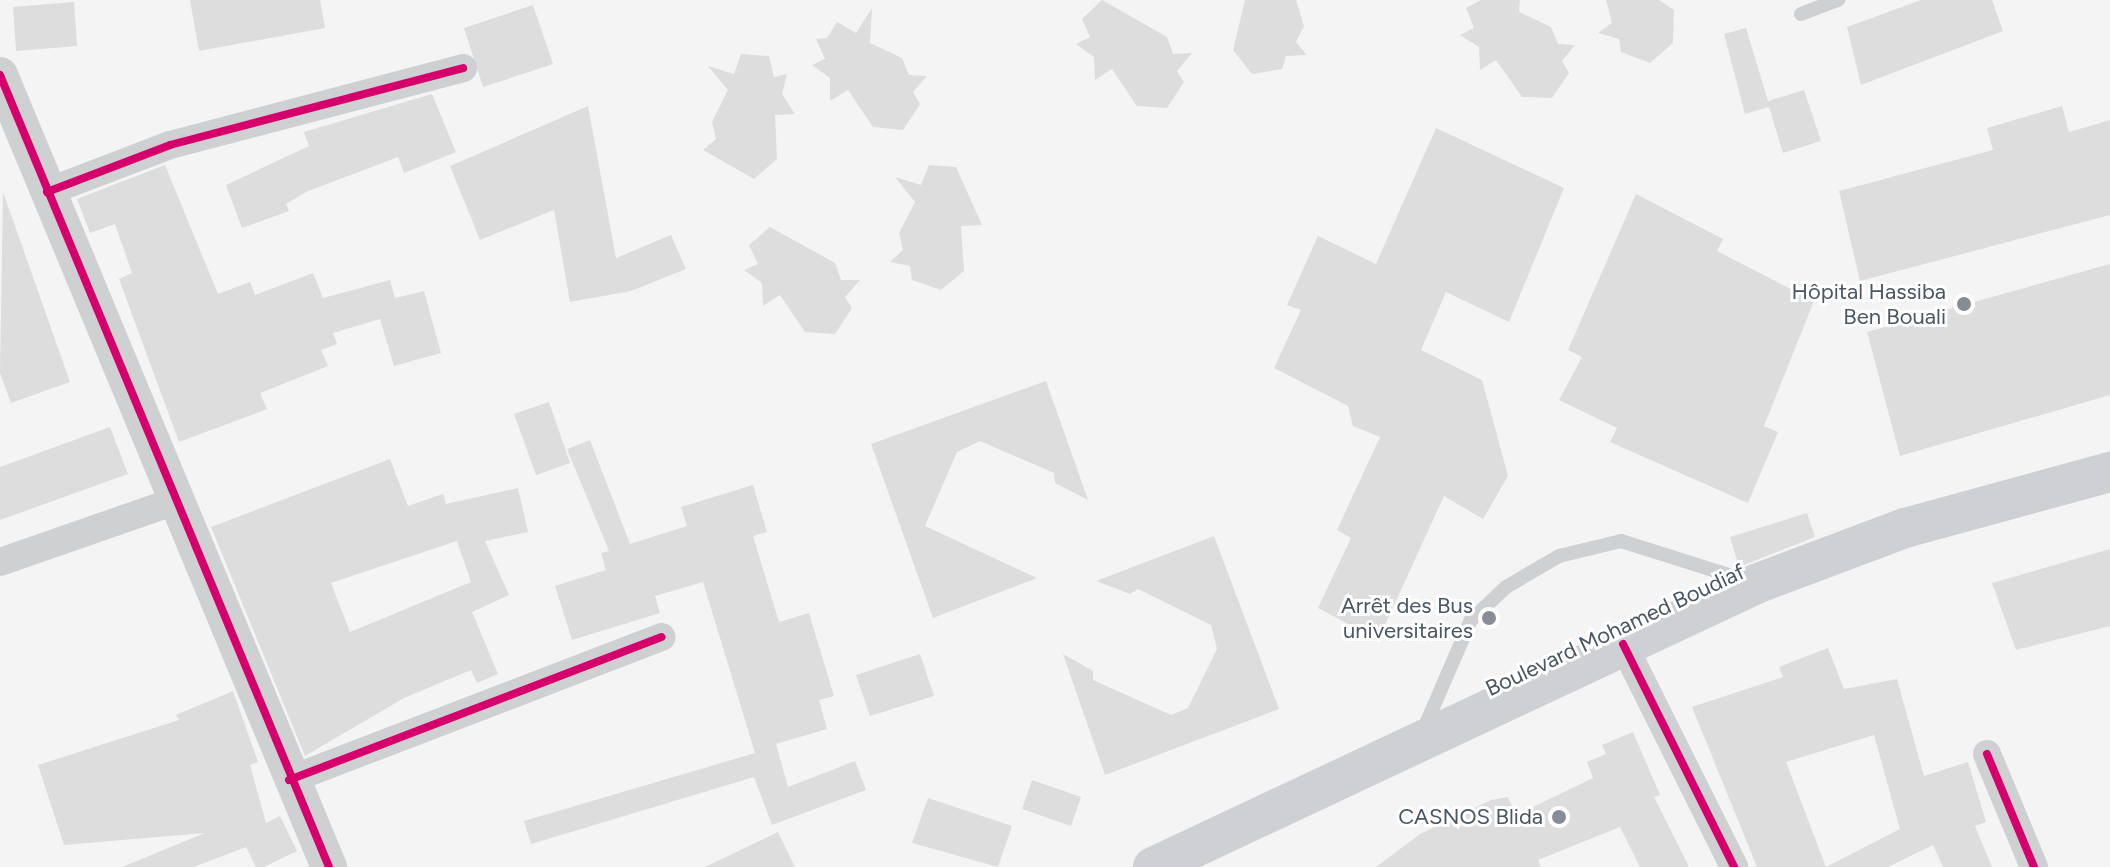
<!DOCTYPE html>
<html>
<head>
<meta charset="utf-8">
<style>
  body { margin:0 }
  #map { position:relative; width:2110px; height:867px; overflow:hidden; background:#f4f4f4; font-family:Figtree,sans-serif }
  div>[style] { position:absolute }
  .building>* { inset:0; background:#ddddde }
  .service>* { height:14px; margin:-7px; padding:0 7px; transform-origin:7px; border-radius:7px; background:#ced0d2 }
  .minor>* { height:28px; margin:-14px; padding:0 14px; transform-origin:14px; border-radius:14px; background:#ced0d2 }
  .tertiary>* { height:36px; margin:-18px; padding:0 18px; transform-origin:18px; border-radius:18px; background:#ced0d2 }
  .secondary>* { height:40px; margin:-20px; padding:0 20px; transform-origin:20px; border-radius:20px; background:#ced0d4 }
  .cycleway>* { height:8px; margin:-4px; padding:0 4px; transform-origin:4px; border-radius:4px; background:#d6006c }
  .dots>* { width:22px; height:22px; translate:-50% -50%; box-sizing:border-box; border:4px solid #fff; border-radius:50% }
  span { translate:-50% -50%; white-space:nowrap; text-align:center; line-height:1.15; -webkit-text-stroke:6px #fff; paint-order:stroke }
  .poi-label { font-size:22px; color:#4a5661 }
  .right { translate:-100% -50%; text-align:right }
  .street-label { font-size:22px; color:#4a5661 }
</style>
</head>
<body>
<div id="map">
  <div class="building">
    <i style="clip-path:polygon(190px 0,320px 0,325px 28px,199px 51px)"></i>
    <i style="clip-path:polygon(1102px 0,1167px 37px,1173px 54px,1192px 53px,1177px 71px,1184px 82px,1167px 108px,1137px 106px,1112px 69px,1095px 80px,1094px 57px,1076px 44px,1090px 37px,1082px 19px)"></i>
    <i style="clip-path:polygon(1245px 0,1296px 0,1304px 26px,1296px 42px,1307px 55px,1286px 56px,1282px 69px,1252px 74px,1233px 50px)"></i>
    <i style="clip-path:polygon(1481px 0,1520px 0,1519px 12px,1551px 27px,1558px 44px,1575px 45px,1562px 61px,1569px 73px,1552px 98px,1522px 97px,1496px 60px,1480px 70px,1479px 47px,1460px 35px,1474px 28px,1466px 8px)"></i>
    <i style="clip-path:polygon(1606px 0,1659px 0,1674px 10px,1673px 43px,1650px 63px,1621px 52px,1619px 39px,1598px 33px,1612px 23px)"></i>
    <i style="clip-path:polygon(1921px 0,1992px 0,2003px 31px,1861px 85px,1847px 27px)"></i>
    <i style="clip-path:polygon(74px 2px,77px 46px,16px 51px,13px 7px)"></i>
    <i style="clip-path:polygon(533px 5px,553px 64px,483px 87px,464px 28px)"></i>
    <i style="clip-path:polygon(872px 8px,870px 43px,902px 58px,909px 75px,927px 76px,913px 92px,920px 104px,903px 130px,873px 127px,848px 90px,830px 101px,830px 78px,812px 65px,825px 59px,816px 39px,827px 38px,837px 22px,856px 33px)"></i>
    <i style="clip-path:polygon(1746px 28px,1768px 101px,1804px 90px,1821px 141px,1783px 153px,1769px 107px,1745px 114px,1724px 34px)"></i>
    <i style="clip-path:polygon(741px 54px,769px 56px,774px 77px,787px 74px,782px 94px,795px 114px,775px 115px,777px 159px,754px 179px,703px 150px,716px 139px,712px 122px,728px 90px,708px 66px,734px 74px)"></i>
    <i style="clip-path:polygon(432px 94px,456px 152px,404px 173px,398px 157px,306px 192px,286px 204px,289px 211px,242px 228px,226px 185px,309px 146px,304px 132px)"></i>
    <i style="clip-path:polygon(588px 106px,616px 258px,671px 235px,686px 269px,631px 291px,570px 302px,554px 210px,480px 240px,450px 166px)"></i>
    <i style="clip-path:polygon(2062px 106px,2069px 132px,2110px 120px,2110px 215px,1860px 281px,1839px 191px,1993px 150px,1987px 128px)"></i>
    <i style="clip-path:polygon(1436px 128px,1564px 188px,1509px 322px,1446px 292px,1421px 350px,1482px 380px,1508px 476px,1483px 519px,1444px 496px,1378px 640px,1318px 608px,1351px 538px,1337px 530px,1380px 437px,1353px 426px,1348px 406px,1274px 368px,1301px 310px,1287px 305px,1318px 236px,1376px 264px)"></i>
    <i style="clip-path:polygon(165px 165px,218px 294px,250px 282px,255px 295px,313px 273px,323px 298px,390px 280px,395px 298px,424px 291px,441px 353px,394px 366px,380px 319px,333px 333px,337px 344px,321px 350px,328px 366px,260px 393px,267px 409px,179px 442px,119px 279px,132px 273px,115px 224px,90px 233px,77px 199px)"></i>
    <i style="clip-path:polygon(929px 165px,956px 167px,982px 225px,961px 226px,964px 271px,941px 290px,912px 280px,910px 266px,890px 262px,903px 250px,899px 233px,915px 202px,895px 177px,921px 185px)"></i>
    <i style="clip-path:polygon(3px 192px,70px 382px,11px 403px,0 373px)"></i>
    <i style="clip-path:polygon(1636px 194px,1723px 239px,1717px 251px,1814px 301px,1764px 426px,1778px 432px,1748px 503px,1610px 442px,1617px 428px,1559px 400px,1582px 357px,1568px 350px)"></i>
    <i style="clip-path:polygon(770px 227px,835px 263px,841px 280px,860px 280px,845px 297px,852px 308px,835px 334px,805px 332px,780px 295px,763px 306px,762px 283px,744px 270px,758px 264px,749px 245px)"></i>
    <i style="clip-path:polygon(2110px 264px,2110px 395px,1900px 456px,1867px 332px)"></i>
    <i style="clip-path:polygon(1046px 381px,1088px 500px,1055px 483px,1054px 473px,980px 441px,957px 452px,925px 526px,1037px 578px,933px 618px,871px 444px)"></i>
    <i style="clip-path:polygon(549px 402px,570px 463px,536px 475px,514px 414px)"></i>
    <i style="clip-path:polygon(110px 427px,128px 474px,0 520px,0 467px)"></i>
    <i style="clip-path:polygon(590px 440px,630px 544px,687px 526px,681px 507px,753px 485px,767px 532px,753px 536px,779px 622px,809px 613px,834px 696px,819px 700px,827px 729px,776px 744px,788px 787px,855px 761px,866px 790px,772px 825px,754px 777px,531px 844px,524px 821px,755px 753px,703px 582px,655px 596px,660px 613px,572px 640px,555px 586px,606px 570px,601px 553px,609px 551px,567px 449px)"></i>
    <i style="clip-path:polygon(evenodd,390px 459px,408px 506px,443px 494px,446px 504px,518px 488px,528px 532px,485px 541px,509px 595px,472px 612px,498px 674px,477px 683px,471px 670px,404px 698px,305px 756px,211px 527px,390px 459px,457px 541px,471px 582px,350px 632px,331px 583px,457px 541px)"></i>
    <i style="clip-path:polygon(1807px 513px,1815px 537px,1739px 567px,1730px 537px)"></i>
    <i style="clip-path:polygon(1214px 536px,1279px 709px,1105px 775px,1063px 654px,1093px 671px,1093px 680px,1171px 715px,1188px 708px,1217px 649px,1211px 625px,1138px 589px,1130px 594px,1096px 581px)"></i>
    <i style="clip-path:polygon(2110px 549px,2110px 626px,2016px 650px,1992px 583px)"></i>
    <i style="clip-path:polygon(evenodd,1828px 648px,1844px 689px,1897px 679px,1924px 776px,1968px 762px,1986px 822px,1975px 826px,1992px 867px,1943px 867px,1933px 845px,1888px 867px,1757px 867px,1692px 707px,1783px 677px,1779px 667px,1828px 648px,1874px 735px,1900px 829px,1826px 867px,1786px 762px,1874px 735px)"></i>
    <i style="clip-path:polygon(920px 654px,934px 696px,870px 716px,856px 675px)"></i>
    <i style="clip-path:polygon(233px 691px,258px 762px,250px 765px,266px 823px,280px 816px,297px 851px,264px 867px,256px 867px,246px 847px,194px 867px,122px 867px,205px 833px,64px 845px,38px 765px,179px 720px,176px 715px)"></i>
    <i style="clip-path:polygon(1633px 732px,1660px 795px,1654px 797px,1689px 867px,1640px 867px,1620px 827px,1538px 860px,1541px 867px,1376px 867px,1420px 834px,1491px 800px,1508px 797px,1516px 815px,1593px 778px,1587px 762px,1606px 754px,1602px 745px)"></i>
    <i style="clip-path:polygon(1032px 780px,1081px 797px,1071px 826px,1022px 809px)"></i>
    <i style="clip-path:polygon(928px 798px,1012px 826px,998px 867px,912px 843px)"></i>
    <i style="clip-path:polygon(778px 832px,795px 867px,705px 867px)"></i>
  </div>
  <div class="service">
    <i style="left:1801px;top:14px;width:40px;rotate:-21deg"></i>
    <i style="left:1422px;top:733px;width:123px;rotate:-66.6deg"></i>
    <i style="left:1471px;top:620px;width:48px;rotate:-43.3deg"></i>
    <i style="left:1506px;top:587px;width:61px;rotate:-30.3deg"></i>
    <i style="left:1559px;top:556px;width:64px;rotate:-13.6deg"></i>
    <i style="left:1621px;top:541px;width:130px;rotate:17.5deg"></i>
  </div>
  <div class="minor">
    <i style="left:47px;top:192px;width:132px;rotate:-20.9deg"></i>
    <i style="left:170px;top:145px;width:303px;rotate:-14.7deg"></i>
    <i style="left:0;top:562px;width:185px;rotate:-19.2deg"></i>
    <i style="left:1623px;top:644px;width:249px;rotate:63.5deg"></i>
    <i style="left:1987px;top:754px;width:122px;rotate:67.4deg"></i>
    <i style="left:289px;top:780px;width:399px;rotate:-21deg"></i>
  </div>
  <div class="tertiary">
    <i style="left:0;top:75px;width:858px;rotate:67.44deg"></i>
  </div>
  <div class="secondary">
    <i style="left:1153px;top:867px;width:666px;rotate:-25.14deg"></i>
    <i style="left:1756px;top:584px;width:159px;rotate:-20.6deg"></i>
    <i style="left:1905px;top:528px;width:213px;rotate:-15.3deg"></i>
  </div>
  <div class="cycleway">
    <i style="left:0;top:75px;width:858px;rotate:67.44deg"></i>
    <i style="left:47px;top:192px;width:132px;rotate:-20.9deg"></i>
    <i style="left:170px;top:145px;width:303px;rotate:-14.7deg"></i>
    <i style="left:1623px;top:644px;width:249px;rotate:63.5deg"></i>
    <i style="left:1987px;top:754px;width:122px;rotate:67.4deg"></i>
    <i style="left:289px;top:780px;width:399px;rotate:-21deg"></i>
  </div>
  <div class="dots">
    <i style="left:1964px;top:304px;background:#868d94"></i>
    <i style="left:1489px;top:618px;background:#868d94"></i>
    <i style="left:1559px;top:817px;background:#868d94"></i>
  </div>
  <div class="poi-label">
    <span class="right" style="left:1946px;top:304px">Hôpital Hassiba<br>Ben Bouali</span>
    <span class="right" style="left:1473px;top:618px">Arrêt des Bus<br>universitaires</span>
    <span class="right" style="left:1543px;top:817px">CASNOS Blida</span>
  </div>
  <div class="street-label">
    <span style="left:1615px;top:630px;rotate:-25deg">Boulevard Mohamed Boudiaf</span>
  </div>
</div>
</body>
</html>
